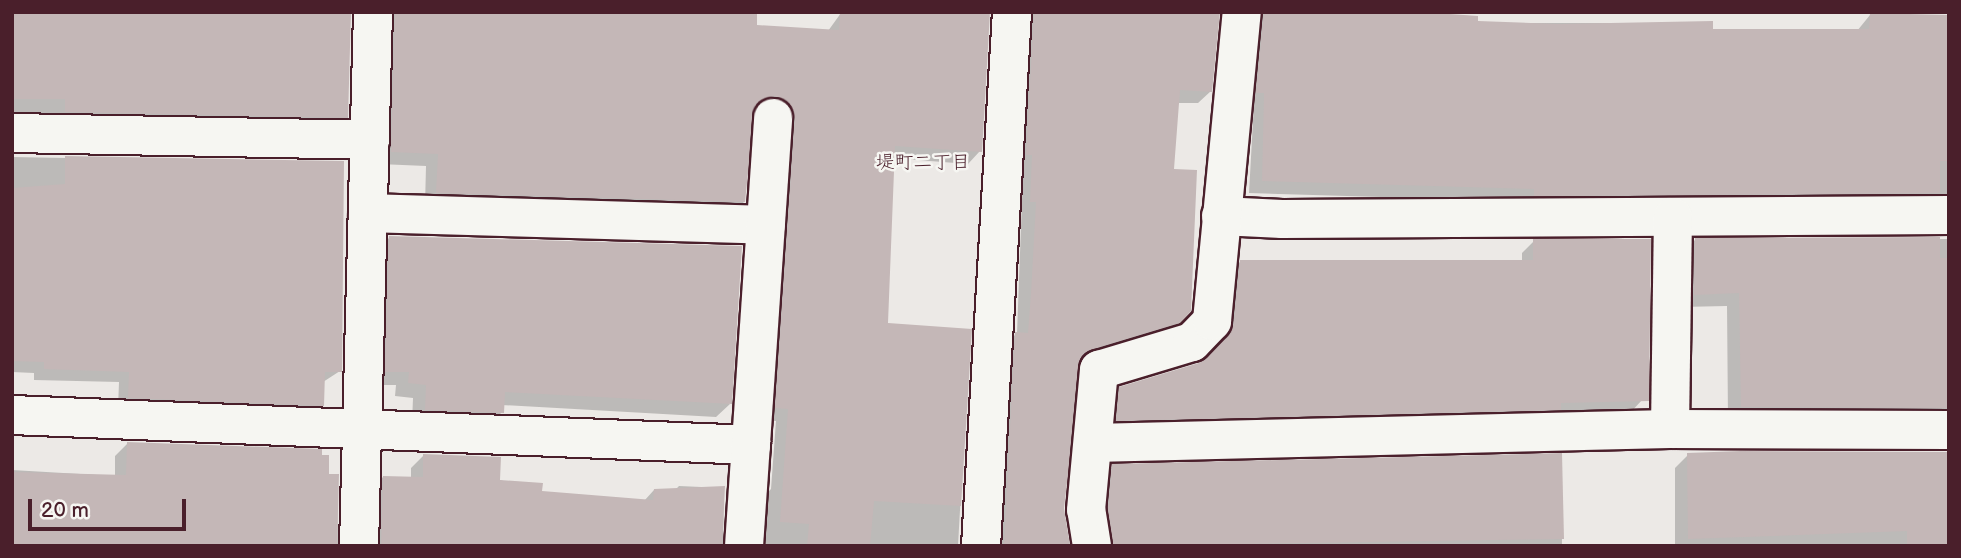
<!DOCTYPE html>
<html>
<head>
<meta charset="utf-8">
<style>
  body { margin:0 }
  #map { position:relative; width:1961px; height:558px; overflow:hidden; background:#ece9e6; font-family:"Balsamiq Sans","Klee One",sans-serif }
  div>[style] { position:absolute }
  .shadow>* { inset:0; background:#0003 }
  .building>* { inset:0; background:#c4b7b7 }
  .roads { filter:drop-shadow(2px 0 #4a1f2b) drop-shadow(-2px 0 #4a1f2b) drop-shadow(0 2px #4a1f2b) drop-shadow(0 -2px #4a1f2b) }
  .street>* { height:38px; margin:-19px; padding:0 19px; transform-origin:19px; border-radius:19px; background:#f6f6f2 }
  span { translate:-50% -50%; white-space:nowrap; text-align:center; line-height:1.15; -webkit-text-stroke:5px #f6f6f2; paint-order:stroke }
  .neighbourhood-label { font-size:19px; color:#4a1f2b }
  .frame { position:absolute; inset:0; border:14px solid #4a1f2b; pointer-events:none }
  .scale { position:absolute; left:28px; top:499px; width:158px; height:32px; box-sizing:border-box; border:4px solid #4a1f2b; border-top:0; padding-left:9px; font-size:21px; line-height:24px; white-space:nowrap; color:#4a1f2b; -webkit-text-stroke:5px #f6f6f2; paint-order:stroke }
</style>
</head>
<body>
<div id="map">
  <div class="shadow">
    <i style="clip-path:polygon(12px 12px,347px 117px,334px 130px,12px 123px)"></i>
    <i style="clip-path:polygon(376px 12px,755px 12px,755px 26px,828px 31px,841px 13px,980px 151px,968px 164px,892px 158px,886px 325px,970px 331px,958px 546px,755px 546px,758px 502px,771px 489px,776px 421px,764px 420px,762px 108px,752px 113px,744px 202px,731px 214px,425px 205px,426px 166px,379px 164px)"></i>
    <i style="clip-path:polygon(1029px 12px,1218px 12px,1211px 91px,1198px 103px,1177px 103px,1172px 170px,1189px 311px,1166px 335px,1079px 361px,1062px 508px,1070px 546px,992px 546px,1003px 347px,1017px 333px)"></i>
    <i style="clip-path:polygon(1259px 12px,1420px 12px,1476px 23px,1711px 23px,1711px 31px,1857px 31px,1870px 15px,1949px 17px,1949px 214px,1249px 193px)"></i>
    <i style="clip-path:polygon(12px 157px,342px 163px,340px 371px,323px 382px,322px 405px,311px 416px,118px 408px,119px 382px,34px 380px,34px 373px,12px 372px)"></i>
    <i style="clip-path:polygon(390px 237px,730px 404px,716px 417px,502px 405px,502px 412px,488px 426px,412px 423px,413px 398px,395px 396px,396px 385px,373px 385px,376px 251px)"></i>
    <i style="clip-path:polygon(1949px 239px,1949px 428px,1728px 420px,1727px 306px,1681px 307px,1682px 253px,1695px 240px)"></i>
    <i style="clip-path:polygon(1534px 241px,1642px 400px,1631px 412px,1106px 431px,1109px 400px,1120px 388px,1200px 364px,1218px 348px,1229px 273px,1241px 261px,1522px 261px,1522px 253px)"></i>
    <i style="clip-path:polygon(128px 443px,337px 476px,338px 546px,12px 546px,12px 470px,115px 476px,115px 456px)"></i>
    <i style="clip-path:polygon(1949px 454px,1949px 546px,1675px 546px,1675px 468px,1688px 455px)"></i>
    <i style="clip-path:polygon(424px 455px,540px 493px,644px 501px,654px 490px,674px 491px,679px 486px,724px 488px,723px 546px,369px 546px,371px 490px,383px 477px,411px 478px,411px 468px)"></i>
    <i style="clip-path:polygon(1561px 455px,1562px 546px,1098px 546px,1100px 479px,1113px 466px)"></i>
  </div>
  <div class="building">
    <i style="clip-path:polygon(12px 12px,351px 12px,348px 118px,65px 112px,65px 99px,12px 99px)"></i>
    <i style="clip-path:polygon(395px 12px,757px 12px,757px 25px,839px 30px,840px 12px,990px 12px,982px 152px,895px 146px,888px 323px,972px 329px,961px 506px,874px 501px,870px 546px,807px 546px,809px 524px,780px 522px,788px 409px,775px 408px,795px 119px,786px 100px,774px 96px,755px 106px,745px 202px,436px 193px,438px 154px,391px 152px)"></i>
    <i style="clip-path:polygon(1034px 12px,1220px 12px,1212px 92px,1180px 90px,1174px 169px,1197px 170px,1191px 311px,1180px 323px,1093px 349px,1082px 357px,1064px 508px,1070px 546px,1004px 546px,1015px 332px,1028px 333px,1031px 294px,1036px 202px,1030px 202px,1032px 155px,1026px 155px)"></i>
    <i style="clip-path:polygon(1264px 12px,1422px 12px,1478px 16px,1478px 21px,1559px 24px,1713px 21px,1713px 29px,1869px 29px,1870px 13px,1949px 15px,1949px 161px,1940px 161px,1940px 193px,1534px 196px,1534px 189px,1262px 181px,1264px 93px,1256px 93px)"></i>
    <i style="clip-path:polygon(65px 156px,344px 161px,342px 372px,325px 372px,324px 406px,128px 398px,129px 372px,44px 369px,44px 362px,12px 361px,12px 188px,65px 184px)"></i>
    <i style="clip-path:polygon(389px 236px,742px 246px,732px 404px,505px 392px,504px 413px,425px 410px,426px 385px,408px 383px,409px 372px,385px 372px)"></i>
    <i style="clip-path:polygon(1940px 237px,1940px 258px,1949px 258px,1949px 408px,1741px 407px,1739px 293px,1694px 295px,1695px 238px)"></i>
    <i style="clip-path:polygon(1533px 239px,1651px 239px,1649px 401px,1561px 403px,1561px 410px,1116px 421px,1119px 387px,1199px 363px,1228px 336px,1234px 323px,1240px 260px,1533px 260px)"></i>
    <i style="clip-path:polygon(127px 442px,322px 449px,322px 455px,329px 455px,329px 474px,339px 474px,337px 546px,12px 546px,12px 472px,126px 475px)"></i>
    <i style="clip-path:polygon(1741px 451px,1949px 452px,1949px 546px,1907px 546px,1907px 531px,1688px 539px,1687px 453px)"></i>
    <i style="clip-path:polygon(1562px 453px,1564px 539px,1113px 546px,1108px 509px,1112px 464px)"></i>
    <i style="clip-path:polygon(423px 454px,501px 457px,500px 480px,543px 483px,542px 491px,653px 500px,654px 489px,725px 486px,722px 546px,381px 546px,383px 476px,423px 477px)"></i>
  </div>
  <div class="roads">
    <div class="street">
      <i style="left:12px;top:133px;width:358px;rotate:1.1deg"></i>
      <i style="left:368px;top:213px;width:398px;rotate:1.7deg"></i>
      <i style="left:1221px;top:216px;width:61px;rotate:2.8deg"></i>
      <i style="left:1282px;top:219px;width:667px;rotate:-0.34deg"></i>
      <i style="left:12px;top:415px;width:740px;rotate:2.32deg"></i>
      <i style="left:1670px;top:429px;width:212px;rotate:-89.2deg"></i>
      <i style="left:1093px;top:443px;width:577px;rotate:-1.39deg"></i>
      <i style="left:1670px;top:429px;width:279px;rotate:0.2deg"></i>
      <i style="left:359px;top:546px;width:534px;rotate:-88.5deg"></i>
      <i style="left:744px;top:546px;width:429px;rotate:-86.1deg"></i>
      <i style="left:981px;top:546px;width:535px;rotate:-86.68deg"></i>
      <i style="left:1092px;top:546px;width:36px;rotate:-99deg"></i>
      <i style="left:1086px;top:510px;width:141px;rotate:-84.7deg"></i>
      <i style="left:1099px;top:370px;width:97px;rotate:-16.8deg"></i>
      <i style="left:1192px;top:342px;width:29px;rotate:-46deg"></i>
      <i style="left:1212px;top:321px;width:310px;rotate:-84.5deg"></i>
    </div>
  </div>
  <div class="neighbourhood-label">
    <span style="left:923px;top:163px">堤町二丁目</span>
  </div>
  <div class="frame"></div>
  <div class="scale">20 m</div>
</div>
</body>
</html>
